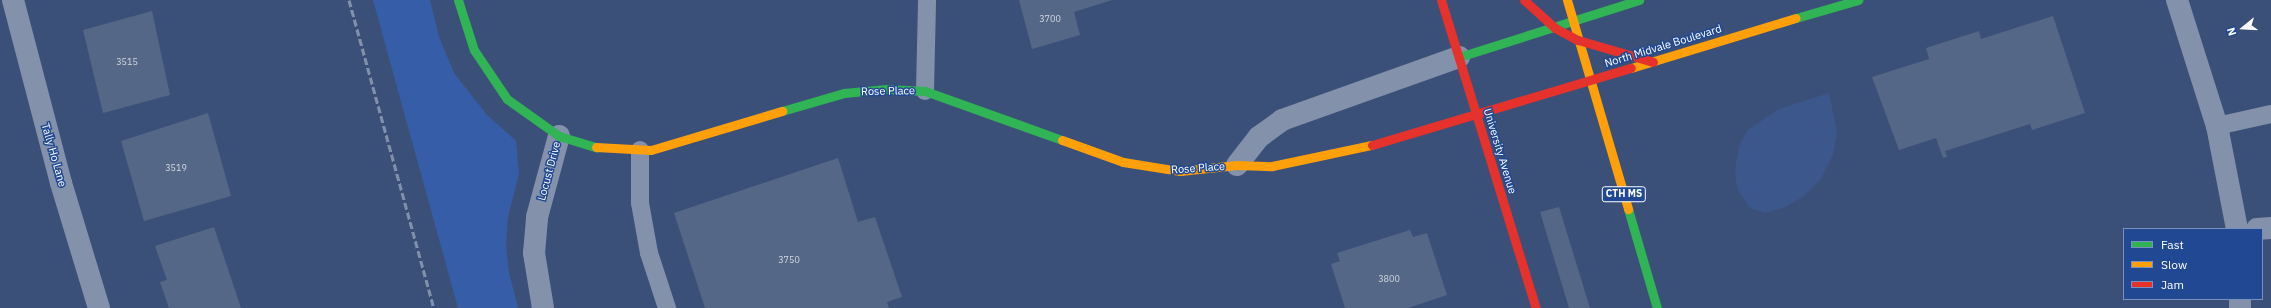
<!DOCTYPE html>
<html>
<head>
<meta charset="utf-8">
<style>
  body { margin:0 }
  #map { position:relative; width:2271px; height:308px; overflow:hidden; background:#3b5078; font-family:"IBM Plex Sans",sans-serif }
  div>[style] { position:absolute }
  .green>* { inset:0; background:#365ea8 }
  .water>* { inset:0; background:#3c578c }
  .building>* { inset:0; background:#556786 }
  .lane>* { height:18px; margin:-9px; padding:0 9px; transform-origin:9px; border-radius:9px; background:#8391ab }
  .street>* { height:22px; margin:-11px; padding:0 11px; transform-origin:11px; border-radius:11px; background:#8391ab }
  .fast>* { height:9px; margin:-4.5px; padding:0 4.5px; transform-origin:4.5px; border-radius:4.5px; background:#30b455 }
  .slow>* { height:9px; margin:-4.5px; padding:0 4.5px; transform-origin:4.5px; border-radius:4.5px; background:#ff9f0a }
  .jam>* { height:9px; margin:-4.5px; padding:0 4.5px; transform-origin:4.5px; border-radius:4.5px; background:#e5322d }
  .rail>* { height:3px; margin-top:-1.5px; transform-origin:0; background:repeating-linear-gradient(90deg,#8291ab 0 7px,transparent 0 10px) }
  span { translate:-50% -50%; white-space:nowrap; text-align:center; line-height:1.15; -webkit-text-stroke:3px #214892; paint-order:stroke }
  .number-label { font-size:9px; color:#d4d9e1 }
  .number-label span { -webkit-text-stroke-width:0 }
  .shield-label span { padding:1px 3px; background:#214892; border:1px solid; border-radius:3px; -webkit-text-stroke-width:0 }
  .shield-label { font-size:10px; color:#fff; font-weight:700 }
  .street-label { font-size:11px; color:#fff }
  .legend { position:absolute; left:2123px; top:228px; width:140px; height:72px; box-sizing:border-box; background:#214892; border:1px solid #7a91be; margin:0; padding:5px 7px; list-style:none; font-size:12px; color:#fff }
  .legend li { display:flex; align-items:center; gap:8px; height:20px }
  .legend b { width:20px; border:1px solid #7a91be }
  .north { position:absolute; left:2223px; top:8px; width:40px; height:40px; -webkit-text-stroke:3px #214892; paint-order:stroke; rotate:252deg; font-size:11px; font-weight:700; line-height:16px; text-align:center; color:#fff }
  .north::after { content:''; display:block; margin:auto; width:14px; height:18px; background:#fff; clip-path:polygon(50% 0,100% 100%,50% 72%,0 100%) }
</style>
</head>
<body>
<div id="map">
  <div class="green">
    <i style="clip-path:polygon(373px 0,430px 0,439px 37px,454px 73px,487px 115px,516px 141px,519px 174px,508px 217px,506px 245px,509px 273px,518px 308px,458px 308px)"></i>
  </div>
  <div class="water">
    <i style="clip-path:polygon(1829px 93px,1837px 132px,1833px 155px,1821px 179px,1804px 196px,1786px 207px,1765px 213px,1750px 208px,1737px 188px,1735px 170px,1739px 146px,1748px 130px,1779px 109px)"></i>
  </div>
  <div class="building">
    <i style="clip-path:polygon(1019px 0,1112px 0,1074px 12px,1080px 35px,1032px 49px)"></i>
    <i style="clip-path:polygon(152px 11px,170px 95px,103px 113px,83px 30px)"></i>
    <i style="clip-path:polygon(2053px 16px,2085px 113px,2032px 130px,2030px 124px,1945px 151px,1947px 157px,1943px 158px,1936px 138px,1899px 150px,1872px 77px,1929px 59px,1926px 48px,1979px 31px,1981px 39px)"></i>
    <i style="clip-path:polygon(208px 113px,231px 196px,144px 221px,121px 141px)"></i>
    <i style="clip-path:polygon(838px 158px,858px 222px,875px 217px,902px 297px,887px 302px,889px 308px,705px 308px,674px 213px)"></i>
    <i style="clip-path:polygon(1559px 207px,1590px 308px,1569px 308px,1540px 212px)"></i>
    <i style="clip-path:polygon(214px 227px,241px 308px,169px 308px,160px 282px,167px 280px,155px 246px)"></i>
    <i style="clip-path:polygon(1410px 230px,1413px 237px,1427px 233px,1447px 295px,1408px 308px,1345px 308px,1331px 264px,1340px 261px,1337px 253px)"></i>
  </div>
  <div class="lane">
    <i style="left:925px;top:91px;width:91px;rotate:-88.7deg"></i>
    <i style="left:2217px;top:126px;width:55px;rotate:-12.5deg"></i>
    <i style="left:640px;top:150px;width:53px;rotate:90deg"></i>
    <i style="left:640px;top:203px;width:51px;rotate:79.8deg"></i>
    <i style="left:649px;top:253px;width:58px;rotate:71.9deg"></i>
  </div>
  <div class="street">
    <i style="left:13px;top:0;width:189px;rotate:75.3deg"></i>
    <i style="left:61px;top:183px;width:131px;rotate:73.1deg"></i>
    <i style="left:2177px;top:0;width:132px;rotate:72.4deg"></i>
    <i style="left:2217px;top:126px;width:105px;rotate:79deg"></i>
    <i style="left:1237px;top:165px;width:36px;rotate:-52deg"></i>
    <i style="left:1259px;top:137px;width:29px;rotate:-36deg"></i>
    <i style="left:1282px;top:120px;width:188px;rotate:-19.6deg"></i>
    <i style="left:2257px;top:229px;width:14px;rotate:-4deg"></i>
    <i style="left:2240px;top:299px;width:9px;rotate:90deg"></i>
    <i style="left:543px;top:308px;width:56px;rotate:-99.3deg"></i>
    <i style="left:534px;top:253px;width:36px;rotate:-85deg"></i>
    <i style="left:537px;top:217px;width:84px;rotate:-74.8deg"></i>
  </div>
  <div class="fast">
    <i style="left:458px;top:0;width:52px;rotate:72.3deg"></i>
    <i style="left:474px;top:50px;width:59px;rotate:56deg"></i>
    <i style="left:507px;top:99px;width:64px;rotate:35.4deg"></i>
    <i style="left:559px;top:136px;width:39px;rotate:17deg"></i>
    <i style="left:1796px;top:18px;width:65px;rotate:-16.2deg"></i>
    <i style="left:1459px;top:57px;width:189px;rotate:-17.6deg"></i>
    <i style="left:782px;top:111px;width:65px;rotate:-16.2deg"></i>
    <i style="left:844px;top:93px;width:43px;rotate:-5.3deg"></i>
    <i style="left:887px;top:89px;width:38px;rotate:3deg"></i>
    <i style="left:925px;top:91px;width:145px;rotate:19.7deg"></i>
    <i style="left:1628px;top:209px;width:103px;rotate:73.7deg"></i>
  </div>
  <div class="slow">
    <i style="left:1567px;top:0;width:218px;rotate:73.7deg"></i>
    <i style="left:1631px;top:68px;width:172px;rotate:-16.9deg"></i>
    <i style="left:1062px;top:140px;width:65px;rotate:19.8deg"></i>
    <i style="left:1123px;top:162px;width:58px;rotate:9deg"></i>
    <i style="left:1180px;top:171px;width:57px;rotate:-6deg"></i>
    <i style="left:1237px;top:165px;width:35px;rotate:2deg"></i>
    <i style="left:1272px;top:166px;width:102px;rotate:-11.9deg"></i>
    <i style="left:596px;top:147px;width:55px;rotate:3.1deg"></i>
    <i style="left:651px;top:150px;width:137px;rotate:-16.6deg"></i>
  </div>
  <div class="jam">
    <i style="left:1441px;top:0;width:322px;rotate:72.9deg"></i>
    <i style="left:1524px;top:0;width:42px;rotate:42.1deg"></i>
    <i style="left:1555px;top:28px;width:26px;rotate:28deg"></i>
    <i style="left:1578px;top:40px;width:78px;rotate:16.3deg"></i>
    <i style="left:1372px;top:145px;width:270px;rotate:-16.6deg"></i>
  </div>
  <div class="rail">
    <i style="left:349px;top:0;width:320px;rotate:74.6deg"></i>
  </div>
  <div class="number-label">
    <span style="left:1050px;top:19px">3700</span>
    <span style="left:127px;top:62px">3515</span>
    <span style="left:176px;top:168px">3519</span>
    <span style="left:789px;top:260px">3750</span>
    <span style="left:1389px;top:279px">3800</span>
  </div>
  <div class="shield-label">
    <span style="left:1624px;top:194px">CTH MS</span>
  </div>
  <div class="street-label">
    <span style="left:1663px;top:46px;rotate:-17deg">North Midvale Boulevard</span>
    <span style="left:888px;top:91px;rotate:-1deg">Rose Place</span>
    <span style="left:1500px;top:151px;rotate:73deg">University Avenue</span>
    <span style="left:54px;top:155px;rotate:74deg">Tally Ho Lane</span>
    <span style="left:1198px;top:168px;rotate:-4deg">Rose Place</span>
    <span style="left:549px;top:171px;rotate:-75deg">Locust Drive</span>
  </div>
  <ul class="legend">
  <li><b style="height:5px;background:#30b455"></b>Fast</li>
  <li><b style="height:5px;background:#ff9f0a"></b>Slow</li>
  <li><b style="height:5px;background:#e5322d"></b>Jam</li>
  </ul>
  <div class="north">N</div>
</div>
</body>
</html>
